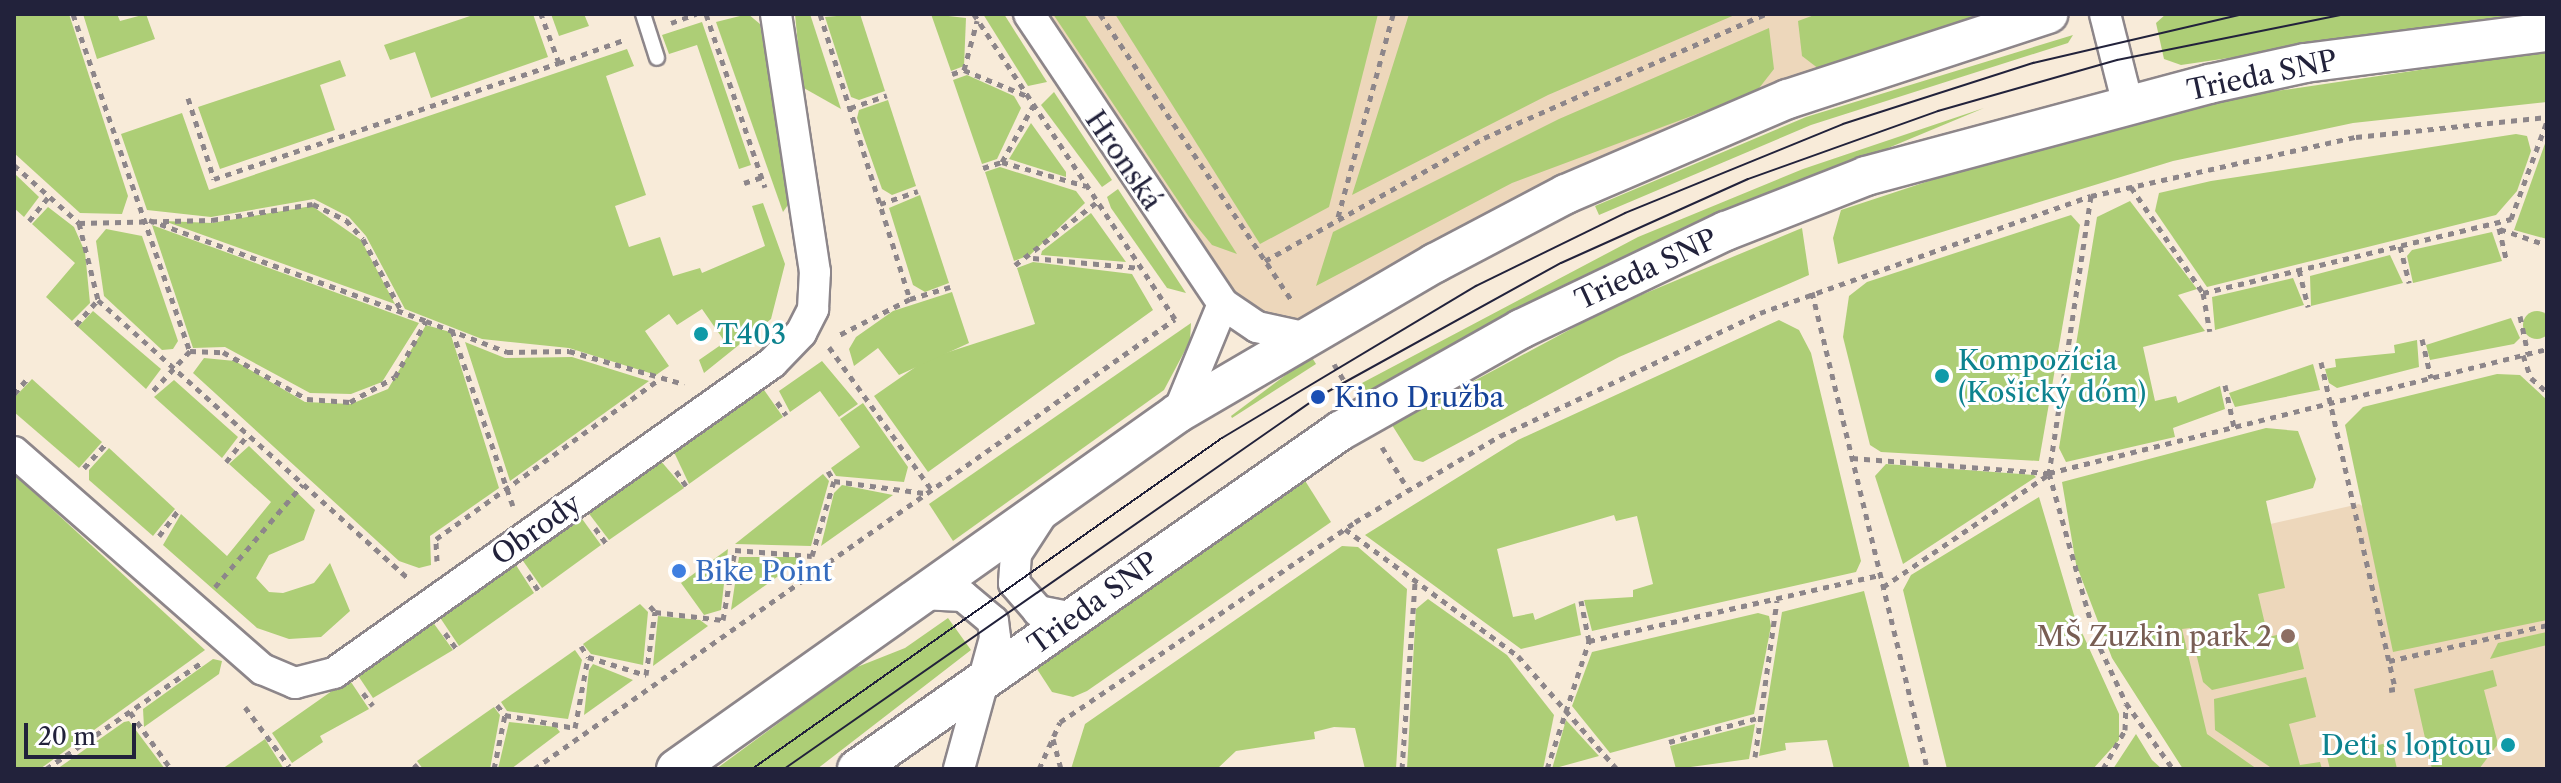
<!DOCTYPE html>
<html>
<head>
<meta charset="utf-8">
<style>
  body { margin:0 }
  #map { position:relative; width:2561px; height:783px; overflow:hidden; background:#f8ebd9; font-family:"Libre Caslon Text",serif }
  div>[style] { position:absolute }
  .built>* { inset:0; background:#edd7bb }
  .green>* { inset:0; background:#adce76 }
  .round { border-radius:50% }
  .path>* { height:5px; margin-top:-2.5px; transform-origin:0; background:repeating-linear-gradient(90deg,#8d868a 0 6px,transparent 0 12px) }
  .roads { filter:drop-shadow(2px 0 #8d868a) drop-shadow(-2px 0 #8d868a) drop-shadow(0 2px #8d868a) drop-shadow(0 -2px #8d868a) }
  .service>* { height:14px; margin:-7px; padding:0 7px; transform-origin:7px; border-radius:7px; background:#fff }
  .minor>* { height:30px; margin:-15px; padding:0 15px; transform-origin:15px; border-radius:15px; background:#fff }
  .tertiary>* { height:38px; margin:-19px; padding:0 19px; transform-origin:19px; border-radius:19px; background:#fff }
  .tram>* { height:2px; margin:-1px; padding:0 1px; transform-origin:1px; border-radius:1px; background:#22223b }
  .dots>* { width:22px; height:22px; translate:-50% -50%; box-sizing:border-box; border:4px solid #fff; border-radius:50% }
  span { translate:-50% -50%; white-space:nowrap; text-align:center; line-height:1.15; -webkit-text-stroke:6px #fff; paint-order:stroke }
  .street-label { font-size:28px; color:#22223b }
  .culture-label { font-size:28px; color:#0d838f }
  .left { translate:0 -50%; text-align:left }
  .right { translate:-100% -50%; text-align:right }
  .transit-label { font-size:28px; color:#164399 }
  .shop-label { font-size:28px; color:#366cbe }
  .education-label { font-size:28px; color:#785e54 }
  .frame { position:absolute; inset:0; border:16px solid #22223b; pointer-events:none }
  .scale { position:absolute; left:24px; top:723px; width:112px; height:36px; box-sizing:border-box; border:4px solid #22223b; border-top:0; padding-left:10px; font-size:24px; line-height:28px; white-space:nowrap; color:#22223b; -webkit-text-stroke:6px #fff; paint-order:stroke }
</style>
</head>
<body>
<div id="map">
  <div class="built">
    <i style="clip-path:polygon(1029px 14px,2048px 14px,1788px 99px,1264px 360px)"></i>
    <i style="clip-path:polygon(2359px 504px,2547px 608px,2547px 769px,2199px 769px,2147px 552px)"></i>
  </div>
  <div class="green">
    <i style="clip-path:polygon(14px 14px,69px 14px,128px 196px,122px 214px,80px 213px,14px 153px)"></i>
    <i style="clip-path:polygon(83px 14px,117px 14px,120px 21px,146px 14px,155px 39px,97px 59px)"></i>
    <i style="clip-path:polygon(476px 14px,533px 14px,548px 57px,431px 98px,415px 52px,390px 60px,384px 45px)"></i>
    <i style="clip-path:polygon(551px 14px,584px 14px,589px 26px,559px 36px)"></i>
    <i style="clip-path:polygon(748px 14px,760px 24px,790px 202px,783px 212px,716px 22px)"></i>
    <i style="clip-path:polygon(795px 14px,810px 14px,841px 109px,802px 87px)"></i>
    <i style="clip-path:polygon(860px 14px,885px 91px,859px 100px,851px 97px,825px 17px)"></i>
    <i style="clip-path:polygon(931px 14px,966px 18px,964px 66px,951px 71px)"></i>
    <i style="clip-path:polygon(983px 14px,1004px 14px,1047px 82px,1028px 86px)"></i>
    <i style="clip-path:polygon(1053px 14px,1084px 14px,1237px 254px,1212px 245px,1189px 217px)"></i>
    <i style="clip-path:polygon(1115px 14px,1378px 14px,1329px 207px,1260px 244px)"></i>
    <i style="clip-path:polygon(1409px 14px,1737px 14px,1548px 95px,1352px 195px)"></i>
    <i style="clip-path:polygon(1817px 14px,1985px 14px,1819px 69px,1802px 56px,1798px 21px)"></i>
    <i style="clip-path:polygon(2166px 14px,2530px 14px,2181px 65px,2164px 59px,2156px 23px)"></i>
    <i style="clip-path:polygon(702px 22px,751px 165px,739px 169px,697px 45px,669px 54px,662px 35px)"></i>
    <i style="clip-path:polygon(1769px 28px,1774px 69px,1756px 92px,1512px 183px,1316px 286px,1333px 232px,1559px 119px)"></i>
    <i style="clip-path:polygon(2073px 35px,2068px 43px,1811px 125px,1599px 215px,1595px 206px,1806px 117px)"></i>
    <i style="clip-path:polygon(627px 49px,634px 66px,606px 76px,646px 195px,615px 206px,629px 247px,660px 237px,673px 276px,700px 268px,702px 273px,765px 246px,752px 206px,763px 203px,785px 264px,771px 319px,704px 373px,699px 360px,725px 342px,702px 309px,677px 325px,669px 314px,645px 331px,669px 366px,656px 375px,569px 348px,482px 339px,405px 309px,366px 236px,349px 217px,314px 199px,211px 217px,147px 210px,121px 134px,182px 113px,209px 190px)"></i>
    <i style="clip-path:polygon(2547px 51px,2547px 102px,2353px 123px,2173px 161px,1838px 264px,1833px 238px,1841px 210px,2029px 148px,2250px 95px)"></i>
    <i style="clip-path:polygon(340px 60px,346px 76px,320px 85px,335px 130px,220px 169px,198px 107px)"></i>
    <i style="clip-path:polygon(967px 75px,1014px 96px,1021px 108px,997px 159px,982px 164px,953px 80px)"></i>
    <i style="clip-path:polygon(1054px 92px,1112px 180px,1102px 187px,1041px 105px)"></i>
    <i style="clip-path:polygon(888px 100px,916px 186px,892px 195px,882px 189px,857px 118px,859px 110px)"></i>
    <i style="clip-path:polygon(1984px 108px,1615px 262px,1368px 394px,1362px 383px,1638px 237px,1803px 169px)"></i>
    <i style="clip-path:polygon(1031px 123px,1066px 172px,1066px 177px,1009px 159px)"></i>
    <i style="clip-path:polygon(2516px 134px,2527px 136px,2531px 151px,2517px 191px,2496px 215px,2207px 287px,2155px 211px,2159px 193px,2211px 181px)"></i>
    <i style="clip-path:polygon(2547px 138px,2547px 239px,2514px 230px)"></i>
    <i style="clip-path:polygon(1000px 167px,1076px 191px,1085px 203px,1030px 255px,1014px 261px,985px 172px)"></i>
    <i style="clip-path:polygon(14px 173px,39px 197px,24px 217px,14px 208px)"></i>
    <i style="clip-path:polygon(1118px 189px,1186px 293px,1167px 288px,1111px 208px,1107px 197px)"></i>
    <i style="clip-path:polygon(920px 195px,949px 283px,925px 292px,913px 285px,889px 208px)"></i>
    <i style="clip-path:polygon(2130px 201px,2197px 289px,2178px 295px,2205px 331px,2143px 347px,2155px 401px,2176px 396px,2178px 403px,2220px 386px,2225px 409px,2173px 428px,2175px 437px,2066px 462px,2059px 448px,2097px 217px)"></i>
    <i style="clip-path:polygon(312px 206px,361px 240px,395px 304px,164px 221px,212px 223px)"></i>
    <i style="clip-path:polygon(48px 207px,74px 227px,85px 252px,90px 303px,72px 321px,46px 297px,75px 263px,32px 224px)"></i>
    <i style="clip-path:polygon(1091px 213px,1126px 262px,1041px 255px,1042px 251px)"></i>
    <i style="clip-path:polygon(2071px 215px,2080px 225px,2039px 461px,1881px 452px,1870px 445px,1843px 337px,1849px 296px,1867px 282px)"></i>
    <i style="clip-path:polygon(152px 225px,419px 323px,382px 382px,351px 394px,310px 393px,225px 347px,193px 348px)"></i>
    <i style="clip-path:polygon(1802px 228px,1809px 275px,1619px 357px,1423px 462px,1414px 460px,1392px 425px,1610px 308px)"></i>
    <i style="clip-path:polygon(106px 229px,142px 236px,178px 341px,173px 349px,162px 350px,104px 296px,96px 241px)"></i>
    <i style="clip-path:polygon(2492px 232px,2502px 261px,2413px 283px,2407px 256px,2412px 250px)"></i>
    <i style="clip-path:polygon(2390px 255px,2403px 283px,2311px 306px,2310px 276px)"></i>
    <i style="clip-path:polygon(1033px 262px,1132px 274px,1153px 310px,928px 472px,874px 396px,927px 359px,1035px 324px,1017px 268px)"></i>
    <i style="clip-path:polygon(2293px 278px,2304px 305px,2215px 330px,2212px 297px)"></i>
    <i style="clip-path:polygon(952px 292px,969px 343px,899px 375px,878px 348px,854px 366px,849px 349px,856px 337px,893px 311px)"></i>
    <i style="clip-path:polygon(93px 311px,161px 369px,146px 389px,78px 327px)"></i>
    <i class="round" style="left:2523px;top:311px;width:28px;height:28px"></i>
    <i style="clip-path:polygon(2511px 318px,2520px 338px,2514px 344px,2430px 360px,2426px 345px)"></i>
    <i style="clip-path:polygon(1779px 320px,1799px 330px,1811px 353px,1861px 561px,1856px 572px,1592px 631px,1584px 600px,1633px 597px,1633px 590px,1653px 584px,1637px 516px,1616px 521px,1614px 515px,1497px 549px,1513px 617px,1533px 613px,1535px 620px,1575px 603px,1581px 635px,1521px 649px,1365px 535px,1518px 440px)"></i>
    <i style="clip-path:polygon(1191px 323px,1190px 341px,1164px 390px,953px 541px,929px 504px)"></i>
    <i style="clip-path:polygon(426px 325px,450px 332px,499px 488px,430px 536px,431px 565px,419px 568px,399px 561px,193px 373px,204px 358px,235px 361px,305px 402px,351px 404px,388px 389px)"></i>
    <i style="clip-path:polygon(2417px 340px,2419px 367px,2337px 388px,2329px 383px,2325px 369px,2336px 367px,2335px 359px,2395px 353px,2394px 345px)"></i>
    <i style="clip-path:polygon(465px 342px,505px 358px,572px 357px,649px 381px,510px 481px)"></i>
    <i style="clip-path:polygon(1311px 356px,1316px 364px,1232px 418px,1231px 416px)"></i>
    <i style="clip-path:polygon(822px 361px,858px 404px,839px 417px,820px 391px,790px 412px,779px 391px)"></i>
    <i style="clip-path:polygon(2313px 364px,2320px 390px,2235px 407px,2229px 393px)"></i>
    <i style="clip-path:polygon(2497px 374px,2520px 375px,2547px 400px,2547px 620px,2393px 652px,2345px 425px,2363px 407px)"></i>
    <i style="clip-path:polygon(32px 379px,102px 442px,79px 468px,14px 412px,14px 398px)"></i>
    <i style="clip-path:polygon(174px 380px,238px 437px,222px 458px,154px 397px)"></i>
    <i style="clip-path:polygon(762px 387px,783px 417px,689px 484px,673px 450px)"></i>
    <i style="clip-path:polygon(863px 403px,908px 467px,904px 482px,836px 476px,831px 468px,860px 447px,840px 419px)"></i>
    <i style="clip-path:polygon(2266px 428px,2298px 431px,2316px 479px,2313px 488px,2266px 501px,2285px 588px,2258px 594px,2268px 637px,2295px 631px,2304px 669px,2212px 690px,2203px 682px,2190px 628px,2182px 629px,2207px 734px,2257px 769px,2183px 769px,2112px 658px,2076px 564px,2062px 482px)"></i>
    <i style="clip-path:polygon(249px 446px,315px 510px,304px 540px,269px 555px,256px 578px,269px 592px,283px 593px,314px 583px,330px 563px,350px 611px,321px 637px,289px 639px,257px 628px,163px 545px,181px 514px,227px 556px,271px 502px,229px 464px)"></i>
    <i style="clip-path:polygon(109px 448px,175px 509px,153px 536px,89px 480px,89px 470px)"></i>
    <i style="clip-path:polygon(660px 460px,684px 488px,609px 540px,587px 511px)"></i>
    <i style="clip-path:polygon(1886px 464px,2034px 475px,2036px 477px,1903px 564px,1875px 476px)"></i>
    <i style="clip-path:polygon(14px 474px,205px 650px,40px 769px,14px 769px)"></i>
    <i style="clip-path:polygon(823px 474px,829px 481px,811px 546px,735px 544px)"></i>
    <i style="clip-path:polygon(1304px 479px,1331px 522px,1087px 691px,1073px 697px,1052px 692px,1037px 669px,1072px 639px)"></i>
    <i style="clip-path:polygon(842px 485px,893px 495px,821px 546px,834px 493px)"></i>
    <i style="clip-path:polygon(2039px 497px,2074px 615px,2119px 714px,2119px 740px,2093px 769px,1947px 769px,1903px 590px,1911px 575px)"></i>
    <i style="clip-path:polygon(580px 516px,601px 545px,542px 588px,521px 558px)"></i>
    <i style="clip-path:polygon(1342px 546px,1358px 547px,1407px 589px,1396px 769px,1365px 769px,1355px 728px,1334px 727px,1314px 732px,1315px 739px,1236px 751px,1217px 769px,1071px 769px,1085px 724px)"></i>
    <i style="clip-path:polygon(728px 549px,721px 610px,704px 615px,681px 583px)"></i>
    <i style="clip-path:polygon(739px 557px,796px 557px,798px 562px,731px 610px)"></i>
    <i style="clip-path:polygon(514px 562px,534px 593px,459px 646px,439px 616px)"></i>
    <i style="clip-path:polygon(1864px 591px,1910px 769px,1834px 769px,1827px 740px,1785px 743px,1786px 750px,1759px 756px,1782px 612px)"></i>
    <i style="clip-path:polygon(1428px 599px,1507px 655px,1554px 715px,1543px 769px,1407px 769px,1416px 609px)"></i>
    <i style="clip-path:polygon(640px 604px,648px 612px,643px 665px,591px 654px,583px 644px)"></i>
    <i style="clip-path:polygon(1758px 613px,1769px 616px,1771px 626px,1754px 714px,1610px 753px,1572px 706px,1592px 652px)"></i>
    <i style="clip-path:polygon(658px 616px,700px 620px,708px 626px,653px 666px)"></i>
    <i style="clip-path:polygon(948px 618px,971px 650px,817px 769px,716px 769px,852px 669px,905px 648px)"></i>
    <i style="clip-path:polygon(432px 621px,453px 650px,373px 698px,357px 674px)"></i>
    <i style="clip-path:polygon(2547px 632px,2547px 645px,2490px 659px,2498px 643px)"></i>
    <i style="clip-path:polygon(575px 650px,582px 660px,568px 719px,507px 711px,501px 702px)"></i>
    <i style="clip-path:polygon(213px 659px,222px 661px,219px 674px,144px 727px,143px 709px)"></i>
    <i style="clip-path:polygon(593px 664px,633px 680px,584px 715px,589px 670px)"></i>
    <i style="clip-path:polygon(2493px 670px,2497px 686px,2484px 690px,2498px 744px,2479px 769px,2432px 769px,2414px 689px)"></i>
    <i style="clip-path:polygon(2306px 677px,2316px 717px,2289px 724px,2300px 765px,2320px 762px,2322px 769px,2273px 769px,2215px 730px,2214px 699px)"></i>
    <i style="clip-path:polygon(349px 679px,369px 709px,320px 736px,323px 742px,292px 763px,272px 733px)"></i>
    <i style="clip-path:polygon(494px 707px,500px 715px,490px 769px,423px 769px,417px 761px)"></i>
    <i style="clip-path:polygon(1566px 720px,1599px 756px,1552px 769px)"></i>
    <i style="clip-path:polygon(129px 721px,165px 769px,57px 769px,124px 722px)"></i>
    <i style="clip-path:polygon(509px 722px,556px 727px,560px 732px,511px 769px,498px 769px)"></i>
    <i style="clip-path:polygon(1755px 724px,1749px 759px,1676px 769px,1670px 746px)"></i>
    <i style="clip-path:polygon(2136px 734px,2152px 760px,2162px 769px,2113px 769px)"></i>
    <i style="clip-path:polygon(265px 739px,284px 769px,222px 769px)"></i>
    <i style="clip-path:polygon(2391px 742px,2397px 769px,2330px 769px,2327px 757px)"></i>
  </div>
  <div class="path">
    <i style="left:73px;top:14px;width:357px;rotate:70.9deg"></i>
    <i style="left:190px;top:351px;width:57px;rotate:132.9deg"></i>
    <i style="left:706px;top:14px;width:183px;rotate:71.2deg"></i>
    <i style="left:820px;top:14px;width:299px;rotate:72.5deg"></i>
    <i style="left:910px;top:299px;width:80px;rotate:153.1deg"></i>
    <i style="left:1100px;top:14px;width:343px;rotate:56.2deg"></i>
    <i style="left:671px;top:23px;width:27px;rotate:-20deg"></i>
    <i style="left:559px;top:63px;width:69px;rotate:-19.5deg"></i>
    <i style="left:964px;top:70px;width:51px;rotate:-75.1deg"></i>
    <i style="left:952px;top:74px;width:13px;rotate:-18deg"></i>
    <i style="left:964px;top:70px;width:68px;rotate:22.4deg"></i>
    <i style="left:188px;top:98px;width:85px;rotate:72.2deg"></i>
    <i style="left:214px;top:179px;width:364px;rotate:-18.6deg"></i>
    <i style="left:559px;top:63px;width:52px;rotate:-110.2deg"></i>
    <i style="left:850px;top:108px;width:39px;rotate:-19deg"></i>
    <i style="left:1002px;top:162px;width:64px;rotate:-61deg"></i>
    <i style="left:14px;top:165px;width:87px;rotate:41.7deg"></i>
    <i style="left:79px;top:223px;width:79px;rotate:76.1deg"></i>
    <i style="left:983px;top:168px;width:20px;rotate:-18deg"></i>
    <i style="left:1002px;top:162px;width:87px;rotate:15.9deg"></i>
    <i style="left:744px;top:183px;width:19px;rotate:-18deg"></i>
    <i style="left:2131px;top:187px;width:128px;rotate:55.8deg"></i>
    <i style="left:2203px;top:293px;width:39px;rotate:80deg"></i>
    <i style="left:2091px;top:196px;width:280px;rotate:98.6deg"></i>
    <i style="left:2049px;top:473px;width:170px;rotate:74.3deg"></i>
    <i style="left:2095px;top:637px;width:73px;rotate:64.8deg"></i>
    <i style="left:2126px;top:703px;width:81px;rotate:54.5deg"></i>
    <i style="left:880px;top:204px;width:40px;rotate:-18.9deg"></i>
    <i style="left:1338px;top:217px;width:210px;rotate:-74.8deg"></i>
    <i style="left:149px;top:220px;width:295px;rotate:20deg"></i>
    <i style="left:29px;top:221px;width:32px;rotate:-51deg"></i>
    <i style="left:79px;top:223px;width:133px;rotate:-1.3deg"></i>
    <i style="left:212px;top:220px;width:102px;rotate:-9deg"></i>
    <i style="left:313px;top:204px;width:37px;rotate:26deg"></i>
    <i style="left:346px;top:220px;width:25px;rotate:48deg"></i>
    <i style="left:363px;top:239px;width:83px;rotate:61.9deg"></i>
    <i style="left:2499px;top:228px;width:35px;rotate:77deg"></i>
    <i style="left:2500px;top:229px;width:50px;rotate:18.8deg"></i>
    <i style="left:2400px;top:246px;width:38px;rotate:76deg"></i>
    <i style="left:1033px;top:258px;width:108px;rotate:5.3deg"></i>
    <i style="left:1265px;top:261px;width:251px;rotate:-29.3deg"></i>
    <i style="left:1484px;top:138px;width:307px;rotate:-23.8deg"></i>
    <i style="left:1015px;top:265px;width:103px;rotate:-37.5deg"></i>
    <i style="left:2299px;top:270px;width:38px;rotate:76deg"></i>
    <i style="left:1812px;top:292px;width:491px;rotate:76.4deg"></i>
    <i style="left:2203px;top:293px;width:317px;rotate:-13.5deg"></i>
    <i style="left:2511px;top:219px;width:104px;rotate:-69.8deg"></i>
    <i style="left:910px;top:299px;width:42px;rotate:-16.7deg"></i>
    <i style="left:2520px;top:316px;width:39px;rotate:78deg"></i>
    <i style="left:76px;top:325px;width:33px;rotate:-49deg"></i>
    <i style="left:98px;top:300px;width:418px;rotate:41.9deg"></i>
    <i style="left:452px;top:330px;width:186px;rotate:70.9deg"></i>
    <i style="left:2422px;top:339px;width:40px;rotate:77deg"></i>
    <i style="left:829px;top:347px;width:175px;rotate:54.3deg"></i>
    <i style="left:190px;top:351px;width:33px;rotate:2deg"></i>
    <i style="left:223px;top:352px;width:96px;rotate:29.2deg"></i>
    <i style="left:307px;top:399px;width:43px;rotate:4deg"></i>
    <i style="left:350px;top:402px;width:51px;rotate:-29.1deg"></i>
    <i style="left:395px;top:377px;width:64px;rotate:-61deg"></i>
    <i style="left:426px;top:321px;width:87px;rotate:20.9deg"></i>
    <i style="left:507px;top:352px;width:62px;rotate:-0.9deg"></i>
    <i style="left:569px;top:351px;width:120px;rotate:16deg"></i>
    <i style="left:2523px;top:355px;width:24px;rotate:71deg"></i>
    <i style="left:2531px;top:378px;width:21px;rotate:41deg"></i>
    <i style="left:2321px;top:362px;width:335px;rotate:77.2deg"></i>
    <i style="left:2395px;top:689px;width:6px;rotate:171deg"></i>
    <i style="left:1334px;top:364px;width:26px;rotate:59deg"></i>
    <i style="left:2225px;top:385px;width:43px;rotate:77.9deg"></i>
    <i style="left:14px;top:394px;width:23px;rotate:-49deg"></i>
    <i style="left:777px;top:402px;width:16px;rotate:55deg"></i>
    <i style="left:1382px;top:447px;width:49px;rotate:58.2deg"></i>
    <i style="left:1852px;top:458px;width:198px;rotate:4.4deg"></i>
    <i style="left:2049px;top:473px;width:513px;rotate:-13.98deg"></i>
    <i style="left:226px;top:462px;width:35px;rotate:-51deg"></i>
    <i style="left:84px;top:468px;width:31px;rotate:-48deg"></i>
    <i style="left:676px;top:471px;width:18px;rotate:56deg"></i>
    <i style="left:828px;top:471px;width:12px;rotate:59deg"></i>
    <i style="left:595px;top:528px;width:19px;rotate:54deg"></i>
    <i style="left:1345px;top:529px;width:215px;rotate:36.3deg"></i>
    <i style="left:1518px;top:656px;width:150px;rotate:48.8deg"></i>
    <i style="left:159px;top:536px;width:31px;rotate:-53deg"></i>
    <i style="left:437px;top:561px;width:22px;rotate:-93deg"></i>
    <i style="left:436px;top:539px;width:272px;rotate:-35.6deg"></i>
    <i style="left:528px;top:575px;width:18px;rotate:56deg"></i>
    <i style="left:215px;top:587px;width:135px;rotate:-49.5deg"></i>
    <i style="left:1883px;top:587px;width:201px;rotate:-34.2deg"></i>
    <i style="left:650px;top:606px;width:8px;rotate:50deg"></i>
    <i style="left:445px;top:633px;width:19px;rotate:54deg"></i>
    <i style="left:1589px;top:641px;width:298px;rotate:-12.8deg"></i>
    <i style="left:581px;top:646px;width:13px;rotate:58deg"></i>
    <i style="left:2389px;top:661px;width:162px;rotate:-12.8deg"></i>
    <i style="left:363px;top:693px;width:16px;rotate:52deg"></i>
    <i style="left:497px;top:705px;width:13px;rotate:51deg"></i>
    <i style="left:245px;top:707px;width:74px;rotate:53.3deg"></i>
    <i style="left:130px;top:712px;width:70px;rotate:54.3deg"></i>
    <i style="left:1053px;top:739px;width:31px;rotate:75deg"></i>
    <i style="left:1669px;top:742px;width:95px;rotate:-15.2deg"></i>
    <i style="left:1755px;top:757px;width:158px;rotate:-82deg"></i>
    <i style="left:414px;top:764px;width:6px;rotate:51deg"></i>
    <i style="left:46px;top:769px;width:191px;rotate:-34.4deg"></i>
    <i style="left:494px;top:769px;width:55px;rotate:-78.5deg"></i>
    <i style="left:505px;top:715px;width:71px;rotate:10.5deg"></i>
    <i style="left:575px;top:728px;width:72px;rotate:-79.6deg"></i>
    <i style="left:588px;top:657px;width:61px;rotate:17.2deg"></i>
    <i style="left:646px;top:675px;width:64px;rotate:-81.9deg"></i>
    <i style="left:655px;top:612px;width:68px;rotate:6.7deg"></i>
    <i style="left:723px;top:620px;width:71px;rotate:-80.3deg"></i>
    <i style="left:735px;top:550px;width:77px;rotate:4.5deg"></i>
    <i style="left:812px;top:556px;width:78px;rotate:-73.7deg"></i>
    <i style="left:834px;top:481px;width:91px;rotate:7.6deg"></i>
    <i style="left:534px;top:769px;width:783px;rotate:-35.07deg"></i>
    <i style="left:1175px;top:319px;width:365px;rotate:-123.4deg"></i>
    <i style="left:1039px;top:769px;width:51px;rotate:-65.9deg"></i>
    <i style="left:1060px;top:722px;width:356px;rotate:-34.1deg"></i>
    <i style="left:1355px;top:522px;width:169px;rotate:-30.7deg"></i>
    <i style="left:1500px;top:436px;width:288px;rotate:-25.3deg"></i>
    <i style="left:1760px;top:313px;width:351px;rotate:-19.5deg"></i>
    <i style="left:2091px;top:196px;width:271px;rotate:-12.6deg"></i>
    <i style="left:2356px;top:137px;width:192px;rotate:-6deg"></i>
    <i style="left:1402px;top:769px;width:186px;rotate:-86deg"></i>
    <i style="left:1547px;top:769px;width:135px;rotate:-71.8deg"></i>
    <i style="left:1589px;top:641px;width:41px;rotate:-101.3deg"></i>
    <i style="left:2103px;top:769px;width:45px;rotate:-60.6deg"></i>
    <i style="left:2125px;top:730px;width:25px;rotate:-88deg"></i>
  </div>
  <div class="roads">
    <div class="service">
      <i style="left:643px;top:14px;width:46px;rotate:72.3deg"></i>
    </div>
    <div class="minor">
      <i style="left:1029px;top:14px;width:349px;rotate:56.2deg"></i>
      <i style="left:1223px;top:304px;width:41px;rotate:34.1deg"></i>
      <i style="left:1257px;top:327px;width:47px;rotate:12.3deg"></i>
      <i style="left:2105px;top:14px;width:94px;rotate:75.8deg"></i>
      <i style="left:1178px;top:413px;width:118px;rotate:-67.6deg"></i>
      <i style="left:14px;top:452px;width:330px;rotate:41.2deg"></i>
      <i style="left:262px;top:669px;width:36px;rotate:23deg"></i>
      <i style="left:295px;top:683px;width:40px;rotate:-14.4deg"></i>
      <i style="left:334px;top:673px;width:537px;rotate:-35.29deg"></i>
      <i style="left:772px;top:363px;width:42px;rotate:-46deg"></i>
      <i style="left:801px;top:333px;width:27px;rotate:-63deg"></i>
      <i style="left:813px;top:309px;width:37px;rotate:-87deg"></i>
      <i style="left:815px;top:272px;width:261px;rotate:-98.6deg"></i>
      <i style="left:1042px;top:514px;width:48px;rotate:123deg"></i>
      <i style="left:1016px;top:554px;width:29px;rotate:94deg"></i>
      <i style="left:1014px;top:583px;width:37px;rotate:49deg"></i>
      <i style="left:1038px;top:611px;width:36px;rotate:11deg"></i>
      <i style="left:920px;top:594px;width:43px;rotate:2.7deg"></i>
      <i style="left:963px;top:596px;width:39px;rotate:40deg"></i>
      <i style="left:993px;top:621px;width:17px;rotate:83deg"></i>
      <i style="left:995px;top:638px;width:136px;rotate:105.4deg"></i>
    </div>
    <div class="tertiary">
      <i style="left:676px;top:769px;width:615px;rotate:-35.34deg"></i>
      <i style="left:1178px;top:413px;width:298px;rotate:-30.3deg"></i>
      <i style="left:1435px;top:263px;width:148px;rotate:-27.8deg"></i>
      <i style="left:1566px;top:194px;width:241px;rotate:-23.2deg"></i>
      <i style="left:1788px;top:99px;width:274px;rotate:-18.1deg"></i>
      <i style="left:857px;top:769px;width:590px;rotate:-34.98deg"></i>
      <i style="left:1340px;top:431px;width:208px;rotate:-29.4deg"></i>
      <i style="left:1521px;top:329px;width:227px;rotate:-25.6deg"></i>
      <i style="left:1726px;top:231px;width:150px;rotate:-21.4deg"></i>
      <i style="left:1866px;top:176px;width:355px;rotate:-15deg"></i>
      <i style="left:2209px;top:84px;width:98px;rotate:-12.3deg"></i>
      <i style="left:2305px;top:63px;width:244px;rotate:-7.3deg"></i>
    </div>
  </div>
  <div class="tram">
    <i style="left:752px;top:769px;width:575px;rotate:-35.16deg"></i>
    <i style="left:1222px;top:438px;width:296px;rotate:-30.9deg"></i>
    <i style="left:1476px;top:286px;width:166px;rotate:-26.1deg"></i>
    <i style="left:1625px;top:213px;width:235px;rotate:-22.2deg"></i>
    <i style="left:1843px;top:124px;width:200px;rotate:-17.8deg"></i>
    <i style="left:2033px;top:63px;width:216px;rotate:-13.1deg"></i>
    <i style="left:784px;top:769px;width:651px;rotate:-34.86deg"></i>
    <i style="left:1318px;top:397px;width:277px;rotate:-28.9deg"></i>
    <i style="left:1561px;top:263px;width:205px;rotate:-24.2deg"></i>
    <i style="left:1748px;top:179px;width:202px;rotate:-19.7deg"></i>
    <i style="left:1938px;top:111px;width:186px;rotate:-15.9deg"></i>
    <i style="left:2117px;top:60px;width:233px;rotate:-11.4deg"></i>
  </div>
  <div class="dots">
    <i style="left:701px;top:334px;background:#0f9aa8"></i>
    <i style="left:1942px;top:376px;background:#0f9aa8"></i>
    <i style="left:1318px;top:397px;background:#1a4fb4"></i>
    <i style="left:679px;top:571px;background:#3f7fe0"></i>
    <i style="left:2288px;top:636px;background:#8d6e63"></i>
    <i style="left:2508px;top:745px;background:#0f9aa8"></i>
  </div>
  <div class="street-label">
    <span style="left:2262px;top:75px;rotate:-12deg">Trieda SNP</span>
    <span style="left:1124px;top:160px;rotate:56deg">Hronská</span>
    <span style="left:1646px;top:269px;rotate:-25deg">Trieda SNP</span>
    <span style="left:536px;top:529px;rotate:-35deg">Obrody</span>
    <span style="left:1093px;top:603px;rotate:-36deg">Trieda SNP</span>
  </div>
  <div class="culture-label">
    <span class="left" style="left:717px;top:334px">T403</span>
    <span class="left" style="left:1958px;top:376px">Kompozícia<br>(Košický dóm)</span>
    <span class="right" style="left:2492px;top:745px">Deti s loptou</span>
  </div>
  <div class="transit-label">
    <span class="left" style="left:1334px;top:397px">Kino Družba</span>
  </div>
  <div class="shop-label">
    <span class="left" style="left:695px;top:571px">Bike Point</span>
  </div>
  <div class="education-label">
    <span class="right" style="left:2272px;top:636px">MŠ Zuzkin park 2</span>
  </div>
  <div class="frame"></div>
  <div class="scale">20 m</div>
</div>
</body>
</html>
